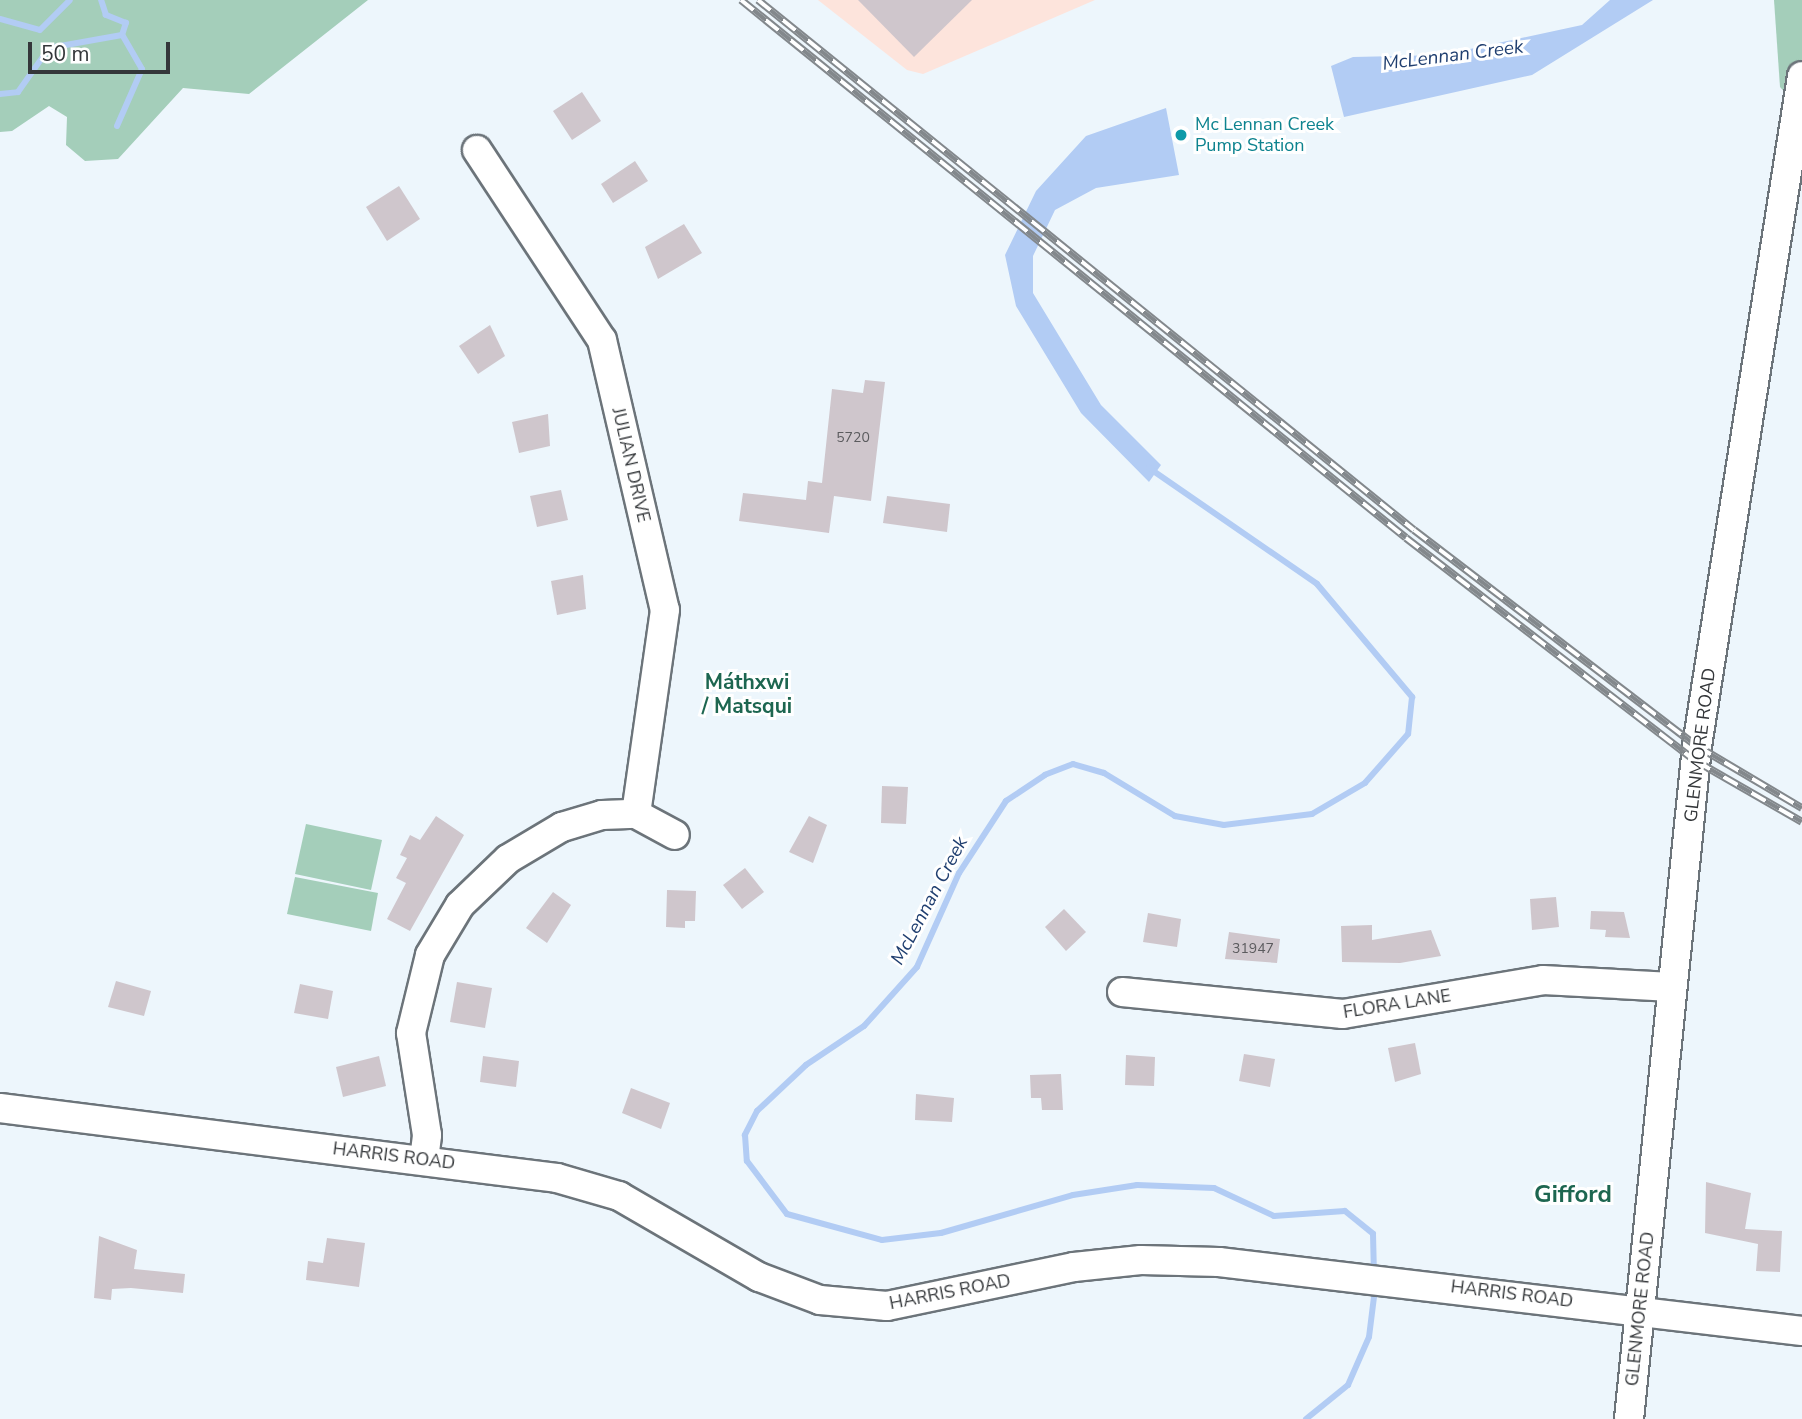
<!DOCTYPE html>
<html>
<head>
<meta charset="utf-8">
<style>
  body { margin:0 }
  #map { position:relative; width:1802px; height:1419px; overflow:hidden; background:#edf6fc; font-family:"Nunito Sans",sans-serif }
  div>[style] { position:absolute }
  .industrial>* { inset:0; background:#fde4dc }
  .green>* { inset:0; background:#a4ceba }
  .water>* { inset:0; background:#b2ccf4 }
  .stream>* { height:6px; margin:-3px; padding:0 3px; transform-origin:3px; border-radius:3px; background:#b2ccf4 }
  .building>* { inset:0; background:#cfc6cc }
  .roads { filter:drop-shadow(2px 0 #6c747a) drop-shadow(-2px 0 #6c747a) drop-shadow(0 2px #6c747a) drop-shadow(0 -2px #6c747a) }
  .minor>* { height:28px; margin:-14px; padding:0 14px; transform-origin:14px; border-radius:14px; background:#fff }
  .rail>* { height:8px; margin-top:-4px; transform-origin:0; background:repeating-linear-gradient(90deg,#fff 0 16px,#83888c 0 32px); box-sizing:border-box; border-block:2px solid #83888c }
  .dots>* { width:19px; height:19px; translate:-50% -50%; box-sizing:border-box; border:4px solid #fff; border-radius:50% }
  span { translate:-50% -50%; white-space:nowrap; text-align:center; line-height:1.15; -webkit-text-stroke:6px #fff; paint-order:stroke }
  .number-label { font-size:14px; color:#5b5b5e }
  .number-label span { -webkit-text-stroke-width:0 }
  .culture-label { font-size:18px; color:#0d838f }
  .left { translate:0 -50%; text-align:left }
  .street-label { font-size:18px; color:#34373a }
  .water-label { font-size:19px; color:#203f70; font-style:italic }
  .quarter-label { font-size:21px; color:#1d6650; font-weight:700 }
  .district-label { font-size:24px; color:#1d6650; font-weight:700 }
  .scale { position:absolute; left:28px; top:42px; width:142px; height:32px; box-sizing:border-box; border:4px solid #34373a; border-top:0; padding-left:9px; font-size:21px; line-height:24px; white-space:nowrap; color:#34373a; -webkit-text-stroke:5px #fff; paint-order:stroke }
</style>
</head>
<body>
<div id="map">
  <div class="industrial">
    <i style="clip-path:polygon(818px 0,1095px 0,923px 74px,907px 70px)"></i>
  </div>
  <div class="green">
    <i style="clip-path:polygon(0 0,368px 0,249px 94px,183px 88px,118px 159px,85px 161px,66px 145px,67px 117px,49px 106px,12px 131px,0 132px)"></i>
    <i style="clip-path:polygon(1774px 0,1802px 0,1802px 111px,1780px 87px)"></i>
    <i style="clip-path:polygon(306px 824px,382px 840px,371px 890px,295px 874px)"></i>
    <i style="clip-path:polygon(295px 877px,378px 893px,371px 931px,287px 914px)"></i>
  </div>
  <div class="water">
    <i style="clip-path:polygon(1610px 0,1653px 0,1532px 75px,1344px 117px,1331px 66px,1353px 57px,1442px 55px,1582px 25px)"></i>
    <i style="clip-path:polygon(1166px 108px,1179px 175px,1096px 188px,1055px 210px,1033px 256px,1033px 293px,1101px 405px,1161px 465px,1149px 482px,1081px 413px,1016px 306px,1005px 255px,1036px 191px,1086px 136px)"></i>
  </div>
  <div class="stream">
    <i style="left:0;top:19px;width:41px;rotate:15.4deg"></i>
    <i style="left:40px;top:30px;width:42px;rotate:-45deg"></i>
    <i style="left:0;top:94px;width:18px;rotate:-6deg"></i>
    <i style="left:18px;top:92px;width:54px;rotate:-54.8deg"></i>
    <i style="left:49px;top:48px;width:74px;rotate:-10.1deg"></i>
    <i style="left:122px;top:35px;width:13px;rotate:-72deg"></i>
    <i style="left:126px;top:23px;width:22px;rotate:-158deg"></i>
    <i style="left:106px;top:15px;width:16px;rotate:-108deg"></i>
    <i style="left:117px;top:126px;width:62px;rotate:-66.3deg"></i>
    <i style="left:142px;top:69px;width:39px;rotate:-120deg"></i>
    <i style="left:1149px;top:468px;width:204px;rotate:34.6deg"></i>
    <i style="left:1317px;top:584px;width:148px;rotate:49.9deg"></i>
    <i style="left:1412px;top:697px;width:37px;rotate:96deg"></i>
    <i style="left:1408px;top:734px;width:65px;rotate:131.3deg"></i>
    <i style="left:1365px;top:783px;width:61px;rotate:149.7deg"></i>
    <i style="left:1312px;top:814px;width:89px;rotate:172.9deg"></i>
    <i style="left:1224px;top:825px;width:50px;rotate:-169.6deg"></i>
    <i style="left:1175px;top:816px;width:83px;rotate:-148.8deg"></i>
    <i style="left:1104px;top:773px;width:32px;rotate:-164deg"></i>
    <i style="left:1073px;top:764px;width:30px;rotate:159deg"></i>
    <i style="left:1045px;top:775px;width:47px;rotate:146.3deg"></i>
    <i style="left:1006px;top:801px;width:86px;rotate:123.1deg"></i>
    <i style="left:959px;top:873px;width:103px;rotate:114.1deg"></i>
    <i style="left:917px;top:967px;width:79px;rotate:131.9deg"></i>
    <i style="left:864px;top:1026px;width:70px;rotate:146.1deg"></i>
    <i style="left:806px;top:1065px;width:67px;rotate:136.8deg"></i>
    <i style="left:757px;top:1111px;width:27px;rotate:117deg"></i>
    <i style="left:745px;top:1135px;width:26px;rotate:86deg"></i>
    <i style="left:747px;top:1161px;width:66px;rotate:53deg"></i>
    <i style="left:787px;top:1214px;width:98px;rotate:15.3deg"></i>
    <i style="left:882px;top:1240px;width:59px;rotate:-6.8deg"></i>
    <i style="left:941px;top:1233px;width:137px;rotate:-16.1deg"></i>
    <i style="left:1073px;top:1195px;width:65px;rotate:-8.9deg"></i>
    <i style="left:1137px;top:1185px;width:77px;rotate:2.2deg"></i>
    <i style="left:1214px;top:1188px;width:66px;rotate:25deg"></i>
    <i style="left:1274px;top:1216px;width:71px;rotate:-4deg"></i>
    <i style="left:1345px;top:1211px;width:36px;rotate:39deg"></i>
    <i style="left:1373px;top:1234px;width:40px;rotate:88.6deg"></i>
    <i style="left:1306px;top:1419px;width:54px;rotate:-39deg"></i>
    <i style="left:1348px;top:1385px;width:52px;rotate:-66.4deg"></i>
    <i style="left:1369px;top:1337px;width:48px;rotate:-82.9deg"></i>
  </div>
  <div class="building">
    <i style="clip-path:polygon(858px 0,972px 0,914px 57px)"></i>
    <i style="clip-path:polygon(582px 92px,601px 121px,572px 140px,553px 111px)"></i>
    <i style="clip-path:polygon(635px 161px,648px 181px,613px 203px,601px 184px)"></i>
    <i style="clip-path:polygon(399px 186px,420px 219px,387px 241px,366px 207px)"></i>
    <i style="clip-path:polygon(684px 224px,702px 253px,658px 279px,645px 247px)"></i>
    <i style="clip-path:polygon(490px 325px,505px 356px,478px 374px,459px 346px)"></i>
    <i style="clip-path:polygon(865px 380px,885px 382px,871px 501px,834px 496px,829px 533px,739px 521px,743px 493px,806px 500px,808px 481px,822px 483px,832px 389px,863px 393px)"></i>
    <i style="clip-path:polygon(548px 414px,550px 446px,519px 453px,512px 422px)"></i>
    <i style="clip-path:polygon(561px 490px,568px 520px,537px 527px,530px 496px)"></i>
    <i style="clip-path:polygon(887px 496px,950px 504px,947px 532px,883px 523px)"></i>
    <i style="clip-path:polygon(583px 575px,586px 609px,557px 615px,551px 581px)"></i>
    <i style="clip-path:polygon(882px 786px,908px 787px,906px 824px,881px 823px)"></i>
    <i style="clip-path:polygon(436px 816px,464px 835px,410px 931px,387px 919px,406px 883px,396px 878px,407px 858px,400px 855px,410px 835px,420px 840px)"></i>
    <i style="clip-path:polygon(809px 816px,827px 825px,813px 863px,789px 852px)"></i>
    <i style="clip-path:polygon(745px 868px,764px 892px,742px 909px,723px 885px)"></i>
    <i style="clip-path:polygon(667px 890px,696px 891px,695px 921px,685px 921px,685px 928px,666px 927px)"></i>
    <i style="clip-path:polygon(553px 892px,571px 905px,547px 943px,526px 928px)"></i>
    <i style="clip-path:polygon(1556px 897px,1559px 927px,1532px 930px,1530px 899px)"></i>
    <i style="clip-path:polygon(1064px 909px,1086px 932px,1066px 951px,1045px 927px)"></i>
    <i style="clip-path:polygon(1591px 911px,1624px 912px,1630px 938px,1605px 937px,1606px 930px,1590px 929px)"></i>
    <i style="clip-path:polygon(1148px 913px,1181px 919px,1177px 947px,1143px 942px)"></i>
    <i style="clip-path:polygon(1372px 925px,1372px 940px,1431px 930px,1441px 956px,1400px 963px,1342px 962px,1341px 926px)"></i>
    <i style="clip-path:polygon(1229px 932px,1280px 939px,1277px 963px,1225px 959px)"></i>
    <i style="clip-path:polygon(116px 981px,151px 991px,144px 1016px,108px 1007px)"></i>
    <i style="clip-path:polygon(457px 982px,492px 988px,485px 1028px,450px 1022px)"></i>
    <i style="clip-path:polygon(300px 984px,333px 991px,328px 1019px,294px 1013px)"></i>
    <i style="clip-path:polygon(1415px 1043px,1421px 1074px,1395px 1082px,1388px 1048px)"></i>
    <i style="clip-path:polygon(1244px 1054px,1275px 1059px,1270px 1087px,1239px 1081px)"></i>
    <i style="clip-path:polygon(1126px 1055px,1155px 1057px,1154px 1086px,1125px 1085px)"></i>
    <i style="clip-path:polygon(379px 1056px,386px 1086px,343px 1097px,336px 1067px)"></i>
    <i style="clip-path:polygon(483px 1056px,519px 1061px,516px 1087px,480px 1082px)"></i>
    <i style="clip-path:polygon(1061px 1074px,1063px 1110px,1042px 1110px,1041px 1098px,1031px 1098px,1030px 1075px)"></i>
    <i style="clip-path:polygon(631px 1088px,670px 1103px,661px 1129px,622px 1113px)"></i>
    <i style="clip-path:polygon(916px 1094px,954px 1098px,952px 1122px,915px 1120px)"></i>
    <i style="clip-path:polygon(1706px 1182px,1751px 1193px,1745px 1229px,1782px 1231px,1780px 1272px,1756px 1271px,1758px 1244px,1705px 1233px)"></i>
    <i style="clip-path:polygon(99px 1236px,137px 1250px,134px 1269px,185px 1274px,183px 1293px,131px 1288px,112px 1289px,111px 1300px,94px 1298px)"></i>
    <i style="clip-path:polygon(327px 1238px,365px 1243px,359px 1287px,306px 1280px,308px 1261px,323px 1263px)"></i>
  </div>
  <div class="roads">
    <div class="minor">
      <i style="left:477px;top:150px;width:227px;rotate:56.7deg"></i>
      <i style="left:602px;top:340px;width:277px;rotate:76.9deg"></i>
      <i style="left:665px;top:610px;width:206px;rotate:98.1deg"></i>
      <i style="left:1122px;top:992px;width:222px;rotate:5.7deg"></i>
      <i style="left:1343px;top:1014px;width:203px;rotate:-9.6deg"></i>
      <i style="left:1543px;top:980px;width:129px;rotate:3.1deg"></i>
      <i style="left:0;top:1108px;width:561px;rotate:7.16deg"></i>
      <i style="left:557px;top:1178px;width:65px;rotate:16.2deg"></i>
      <i style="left:619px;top:1196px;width:162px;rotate:30.1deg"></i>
      <i style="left:759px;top:1277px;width:65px;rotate:20.7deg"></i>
      <i style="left:820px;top:1300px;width:67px;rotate:5.1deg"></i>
      <i style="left:887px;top:1306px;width:191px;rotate:-11.8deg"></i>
      <i style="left:1074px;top:1267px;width:67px;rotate:-6deg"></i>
      <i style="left:1141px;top:1260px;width:78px;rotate:1.5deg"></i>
      <i style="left:1219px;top:1262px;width:587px;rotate:6.75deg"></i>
      <i style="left:424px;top:1160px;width:25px;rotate:-83deg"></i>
      <i style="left:427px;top:1135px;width:103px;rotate:-98.9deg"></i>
      <i style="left:411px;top:1033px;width:80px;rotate:-76.3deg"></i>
      <i style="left:430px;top:955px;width:58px;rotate:-59deg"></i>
      <i style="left:460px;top:905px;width:66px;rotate:-43.8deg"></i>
      <i style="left:508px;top:859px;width:63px;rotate:-30.7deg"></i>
      <i style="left:562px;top:827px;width:42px;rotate:-16.7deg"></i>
      <i style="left:602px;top:815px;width:34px;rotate:-2deg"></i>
      <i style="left:636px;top:814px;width:44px;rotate:28.3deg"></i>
      <i style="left:1629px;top:1419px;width:676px;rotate:-84.23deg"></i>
      <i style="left:1697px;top:746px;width:678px;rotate:-81.09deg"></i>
    </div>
  </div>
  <div class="rail">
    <i style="left:741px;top:0;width:855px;rotate:38.97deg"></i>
    <i style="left:1406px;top:538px;width:366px;rotate:37.6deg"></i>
    <i style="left:1696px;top:761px;width:122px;rotate:29.9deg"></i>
    <i style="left:758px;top:0;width:843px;rotate:38.94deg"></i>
    <i style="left:1414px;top:530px;width:356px;rotate:37.4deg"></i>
    <i style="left:1697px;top:746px;width:122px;rotate:30.6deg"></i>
  </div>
  <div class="dots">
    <i style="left:1181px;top:135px;background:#0f9aa8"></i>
  </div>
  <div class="number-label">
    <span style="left:853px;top:438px">5720</span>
    <span style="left:1253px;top:949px">31947</span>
  </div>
  <div class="culture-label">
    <span class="left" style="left:1195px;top:135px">Mc Lennan Creek<br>Pump Station</span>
  </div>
  <div class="street-label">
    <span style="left:631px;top:465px;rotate:77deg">JULIAN DRIVE</span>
    <span style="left:1700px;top:745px;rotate:-83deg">GLENMORE ROAD</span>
    <span style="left:1397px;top:1004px;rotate:-9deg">FLORA LANE</span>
    <span style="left:394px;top:1156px;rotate:7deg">HARRIS ROAD</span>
    <span style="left:950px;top:1292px;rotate:-11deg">HARRIS ROAD</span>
    <span style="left:1512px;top:1294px;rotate:7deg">HARRIS ROAD</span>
    <span style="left:1640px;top:1309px;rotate:-84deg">GLENMORE ROAD</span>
  </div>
  <div class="water-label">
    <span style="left:1453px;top:56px;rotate:-7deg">McLennan Creek</span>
    <span style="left:930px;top:901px;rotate:-62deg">McLennan Creek</span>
  </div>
  <div class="quarter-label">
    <span style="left:747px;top:694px">Máthxwi<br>/ Matsqui</span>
  </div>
  <div class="district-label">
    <span style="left:1573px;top:1195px">Gifford</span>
  </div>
  <div class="scale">50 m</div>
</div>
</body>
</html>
